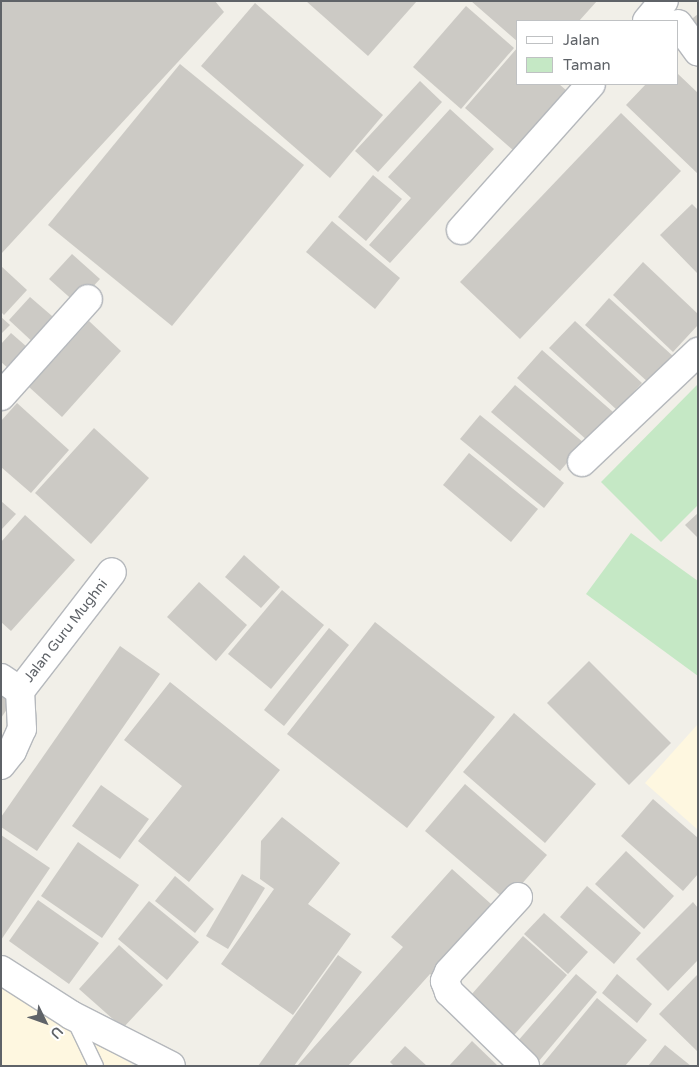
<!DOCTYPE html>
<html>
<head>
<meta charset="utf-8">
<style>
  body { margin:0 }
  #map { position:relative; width:699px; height:1067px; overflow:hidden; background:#f1efe8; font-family:"Varela Round",sans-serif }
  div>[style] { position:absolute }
  .commercial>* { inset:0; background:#fef7e0 }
  .green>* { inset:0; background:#c5e8c5 }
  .building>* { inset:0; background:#cccac5 }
  .roads { filter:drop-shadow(1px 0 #b5b8bc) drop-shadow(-1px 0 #b5b8bc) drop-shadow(0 1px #b5b8bc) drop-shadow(0 -1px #b5b8bc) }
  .lane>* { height:14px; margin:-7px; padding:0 7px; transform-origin:7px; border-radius:7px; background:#fff }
  .street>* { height:28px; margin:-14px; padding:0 14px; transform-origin:14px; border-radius:14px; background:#fff }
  span { translate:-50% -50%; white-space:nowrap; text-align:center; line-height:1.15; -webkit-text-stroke:4px #fff; paint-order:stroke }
  .street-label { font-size:14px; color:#5f6368 }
  .frame { position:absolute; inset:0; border:2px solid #5f6368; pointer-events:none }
  .legend { position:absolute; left:516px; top:20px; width:162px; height:65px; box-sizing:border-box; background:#fff; border:1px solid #bfc1c3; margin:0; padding:6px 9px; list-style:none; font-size:15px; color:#5f6368 }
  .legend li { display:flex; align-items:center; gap:10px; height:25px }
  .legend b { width:25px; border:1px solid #bfc1c3 }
  .north { position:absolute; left:20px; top:997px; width:50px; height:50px; -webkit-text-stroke:4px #fff; paint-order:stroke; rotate:132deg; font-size:14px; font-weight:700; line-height:20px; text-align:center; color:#5f6368 }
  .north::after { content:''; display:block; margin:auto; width:18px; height:22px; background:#5f6368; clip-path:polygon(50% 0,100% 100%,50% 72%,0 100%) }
</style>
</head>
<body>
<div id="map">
  <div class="commercial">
    <i style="clip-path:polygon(698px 724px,698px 830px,645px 783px)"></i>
    <i style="clip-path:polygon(1px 988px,135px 1066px,1px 1066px)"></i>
  </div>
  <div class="green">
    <i style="clip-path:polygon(698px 384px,698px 505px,661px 542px,601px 482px)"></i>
    <i style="clip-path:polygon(631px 533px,698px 581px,698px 676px,586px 594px)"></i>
  </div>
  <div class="building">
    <i style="clip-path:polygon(1px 1px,215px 1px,224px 12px,1px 254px)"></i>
    <i style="clip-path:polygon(306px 1px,417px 1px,368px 56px)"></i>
    <i style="clip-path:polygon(471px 1px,597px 1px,579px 21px,518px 21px,518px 42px)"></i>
    <i style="clip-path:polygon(255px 3px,383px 115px,330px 178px,201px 66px)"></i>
    <i style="clip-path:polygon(466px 6px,514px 48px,461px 109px,413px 67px)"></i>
    <i style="clip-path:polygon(698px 14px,698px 43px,684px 25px)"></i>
    <i style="clip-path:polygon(518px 47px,518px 84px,559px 84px,574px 97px,521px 157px,465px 108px)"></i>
    <i style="clip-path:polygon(180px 64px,304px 165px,172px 326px,48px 225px)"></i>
    <i style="clip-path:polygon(678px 74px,698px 93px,698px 174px,626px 105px,646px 84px,678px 84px)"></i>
    <i style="clip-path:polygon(420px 81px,442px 102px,378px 172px,355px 151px)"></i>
    <i style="clip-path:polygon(450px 109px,494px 149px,390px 263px,369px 245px,411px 198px,388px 177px)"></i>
    <i style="clip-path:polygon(621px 113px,681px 171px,520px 339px,460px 282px)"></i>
    <i style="clip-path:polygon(373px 175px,402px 199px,366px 241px,338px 217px)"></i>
    <i style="clip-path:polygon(692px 204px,698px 210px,698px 274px,660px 235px)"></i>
    <i style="clip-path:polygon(332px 221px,400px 278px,375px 309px,306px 252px)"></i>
    <i style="clip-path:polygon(72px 254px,100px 279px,77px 304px,49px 279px)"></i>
    <i style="clip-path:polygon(643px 262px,698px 314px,698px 325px,673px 352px,613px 295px)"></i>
    <i style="clip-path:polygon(1px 266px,27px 290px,4px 315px,1px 312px)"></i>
    <i style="clip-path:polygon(30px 297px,59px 322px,37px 346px,9px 320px)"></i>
    <i style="clip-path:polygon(609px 298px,674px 357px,649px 383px,585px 325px)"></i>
    <i style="clip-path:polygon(1px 317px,10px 325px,1px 334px)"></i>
    <i style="clip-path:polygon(89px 321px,121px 351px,62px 417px,29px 387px)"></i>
    <i style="clip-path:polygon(575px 321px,642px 383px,617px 410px,549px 348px)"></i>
    <i style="clip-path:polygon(11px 333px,35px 354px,16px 375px,1px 362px,1px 344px)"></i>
    <i style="clip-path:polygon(542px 350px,613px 412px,588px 441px,517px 378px)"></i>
    <i style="clip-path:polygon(515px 385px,584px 443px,560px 471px,491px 412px)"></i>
    <i style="clip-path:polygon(17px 403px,69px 450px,31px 493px,1px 467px,1px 421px)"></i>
    <i style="clip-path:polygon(480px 415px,564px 483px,544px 508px,460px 439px)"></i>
    <i style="clip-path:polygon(94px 428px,149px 478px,91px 544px,35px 493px)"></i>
    <i style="clip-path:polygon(469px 453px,538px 509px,511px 542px,443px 485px)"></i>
    <i style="clip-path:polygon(1px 501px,16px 514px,1px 530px)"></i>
    <i style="clip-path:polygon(698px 513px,698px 538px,685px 525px)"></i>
    <i style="clip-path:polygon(25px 515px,75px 560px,11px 631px,1px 622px,1px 542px)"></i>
    <i style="clip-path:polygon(244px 555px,280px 587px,261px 608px,225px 577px)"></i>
    <i style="clip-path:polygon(199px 582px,247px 625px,216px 661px,167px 617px)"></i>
    <i style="clip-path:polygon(282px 590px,324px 625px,271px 689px,228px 654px)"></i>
    <i style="clip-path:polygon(375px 622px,495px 717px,407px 828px,287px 734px)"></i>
    <i style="clip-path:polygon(329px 628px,349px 645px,284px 726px,264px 710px)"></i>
    <i style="clip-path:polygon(120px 646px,160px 674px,37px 851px,1px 827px,1px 817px)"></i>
    <i style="clip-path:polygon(589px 661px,671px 743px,629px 785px,547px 703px)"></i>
    <i style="clip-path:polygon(170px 682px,280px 770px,189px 882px,138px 841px,182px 786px,124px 740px)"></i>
    <i style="clip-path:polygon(1px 695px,12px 702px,1px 718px)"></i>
    <i style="clip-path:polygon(514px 713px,596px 784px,545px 843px,463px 772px)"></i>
    <i style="clip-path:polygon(465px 784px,547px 855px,507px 901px,425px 831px)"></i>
    <i style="clip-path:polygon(101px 785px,149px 819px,120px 859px,72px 826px)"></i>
    <i style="clip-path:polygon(653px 799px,698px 838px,698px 874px,683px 891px,621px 836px)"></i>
    <i style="clip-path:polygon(282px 817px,340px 863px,308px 904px,351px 934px,293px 1015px,221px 964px,274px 889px,260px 879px,261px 841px)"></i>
    <i style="clip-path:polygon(1px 835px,50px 868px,1px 940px)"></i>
    <i style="clip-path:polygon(78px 842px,139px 885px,102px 938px,41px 896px)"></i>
    <i style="clip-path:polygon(626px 851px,674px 896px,644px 929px,595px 884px)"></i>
    <i style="clip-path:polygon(452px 869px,500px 912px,437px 981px,430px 974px,348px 1066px,297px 1066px,403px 947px,391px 937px)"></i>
    <i style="clip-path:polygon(242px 874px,265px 888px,228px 949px,206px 936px)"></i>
    <i style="clip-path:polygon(175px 876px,214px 909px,195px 933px,155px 901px)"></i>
    <i style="clip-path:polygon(587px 886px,641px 933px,614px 964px,560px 917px)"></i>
    <i style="clip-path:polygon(38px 900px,99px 943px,69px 984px,9px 941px)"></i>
    <i style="clip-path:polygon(149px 901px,199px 942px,167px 980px,118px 939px)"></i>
    <i style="clip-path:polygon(693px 902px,698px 908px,698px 960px,668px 991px,636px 959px)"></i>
    <i style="clip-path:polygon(544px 913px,588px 952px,568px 974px,524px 934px)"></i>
    <i style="clip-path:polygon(523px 936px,567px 975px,508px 1042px,464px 1003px)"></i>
    <i style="clip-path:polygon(119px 945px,163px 985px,123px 1028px,79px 989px)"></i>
    <i style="clip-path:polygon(338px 955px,362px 972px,294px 1066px,258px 1066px)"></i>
    <i style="clip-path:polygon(576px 974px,597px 992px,539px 1061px,517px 1042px)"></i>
    <i style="clip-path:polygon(617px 974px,652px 1004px,637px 1023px,602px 993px)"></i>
    <i style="clip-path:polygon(698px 974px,698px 1052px,659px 1014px)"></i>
    <i style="clip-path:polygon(597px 998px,647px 1040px,625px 1066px,541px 1066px)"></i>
    <i style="clip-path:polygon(472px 1041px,498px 1066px,449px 1066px)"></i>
    <i style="clip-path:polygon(665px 1045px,691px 1066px,648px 1066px)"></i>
    <i style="clip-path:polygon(405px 1046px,427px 1066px,394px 1066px,390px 1062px)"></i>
  </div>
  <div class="roads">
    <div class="lane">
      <i style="left:74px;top:1020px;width:51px;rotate:64.4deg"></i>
    </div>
    <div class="street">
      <i style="left:647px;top:21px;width:26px;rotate:-50deg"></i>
      <i style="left:678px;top:24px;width:34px;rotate:54deg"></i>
      <i style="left:461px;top:230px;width:195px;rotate:-48.3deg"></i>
      <i style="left:1px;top:396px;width:130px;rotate:-48.1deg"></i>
      <i style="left:582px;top:462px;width:160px;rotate:-43.5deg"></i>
      <i style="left:1px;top:678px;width:23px;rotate:34deg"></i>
      <i style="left:1px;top:765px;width:18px;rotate:-52deg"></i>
      <i style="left:12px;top:751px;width:24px;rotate:-66deg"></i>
      <i style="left:22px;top:729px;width:38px;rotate:-93deg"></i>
      <i style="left:20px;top:691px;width:150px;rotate:-52.3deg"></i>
      <i style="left:518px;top:897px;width:102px;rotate:132.6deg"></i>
      <i style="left:449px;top:972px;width:10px;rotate:114deg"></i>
      <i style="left:445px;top:981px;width:12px;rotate:70deg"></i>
      <i style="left:449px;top:992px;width:106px;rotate:44.2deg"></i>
      <i style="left:1px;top:970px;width:83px;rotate:32.7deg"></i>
      <i style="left:71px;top:1015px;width:112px;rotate:27deg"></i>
    </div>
  </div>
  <div class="street-label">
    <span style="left:66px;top:631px;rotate:-52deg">Jalan Guru Mughni</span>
  </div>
  <div class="frame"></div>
  <ul class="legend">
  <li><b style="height:6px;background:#fff"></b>Jalan</li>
  <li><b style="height:14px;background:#c5e8c5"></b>Taman</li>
  </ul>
  <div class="north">U</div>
</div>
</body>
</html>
